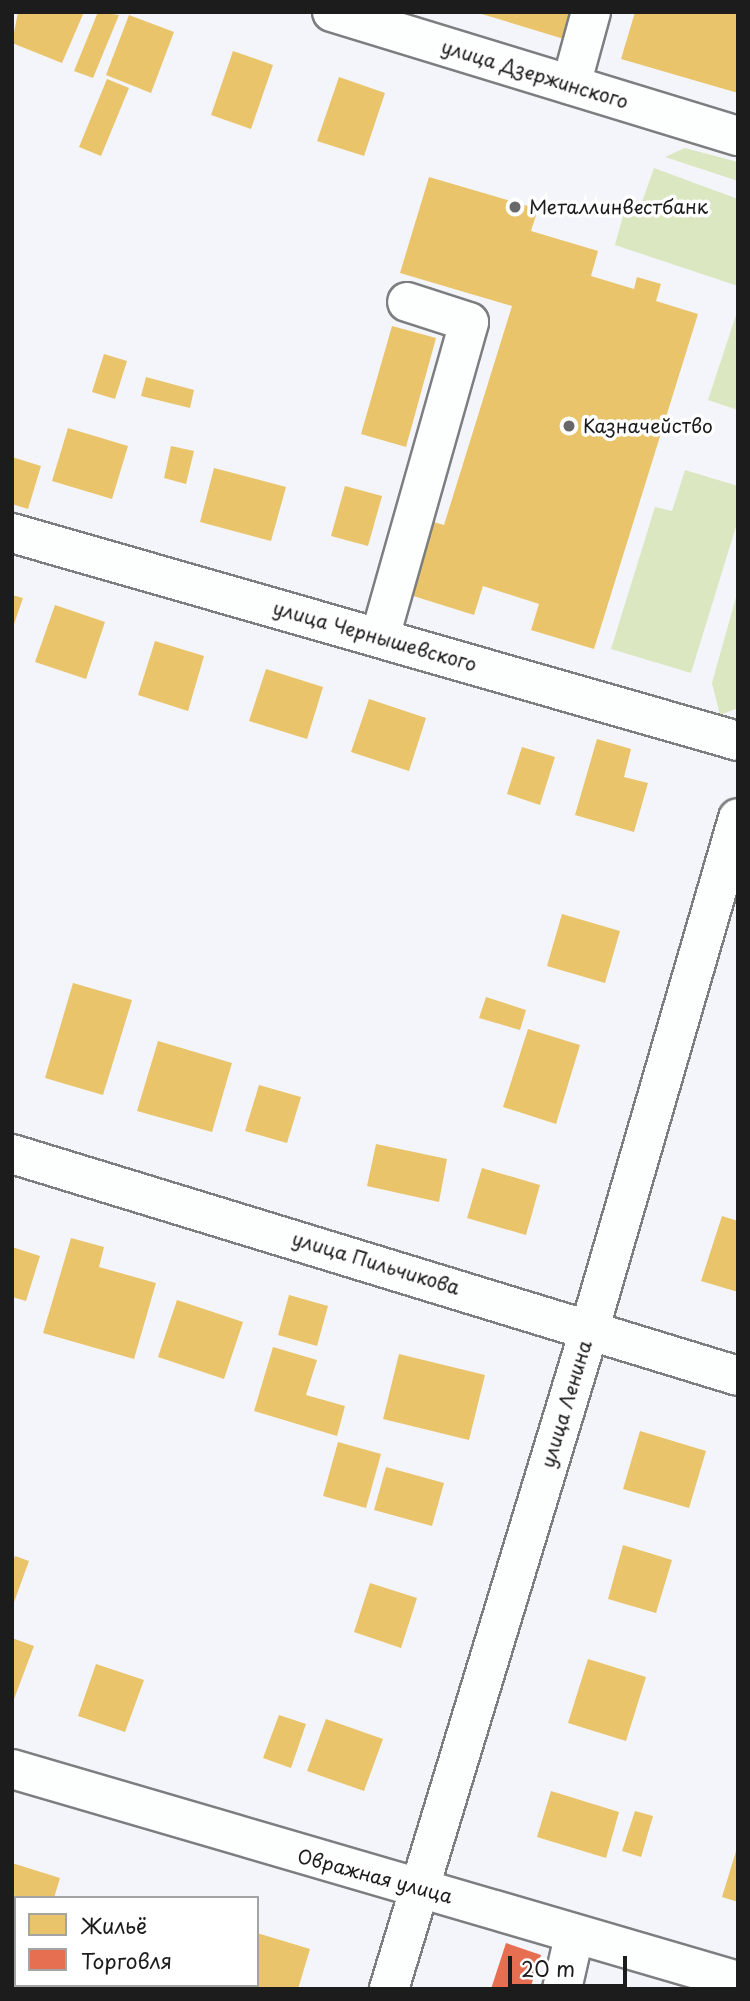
<!DOCTYPE html>
<html>
<head>
<meta charset="utf-8">
<style>
  body { margin:0 }
  #map { position:relative; width:750px; height:2001px; overflow:hidden; background:#f4f5fa; font-family:"Playpen Sans",sans-serif }
  div>[style] { position:absolute }
  .green>* { inset:0; background:#dbe7c1 }
  .homes>* { inset:0; background:#e9c46a }
  .shops>* { inset:0; background:#e76f51 }
  .roads { filter:drop-shadow(2px 0 #7d7e80) drop-shadow(-2px 0 #7d7e80) drop-shadow(0 2px #7d7e80) drop-shadow(0 -2px #7d7e80) }
  .minor>* { height:38px; margin:-19px; padding:0 19px; transform-origin:19px; border-radius:19px; background:#fdfefe }
  .major>* { height:38px; margin:-19px; padding:0 19px; transform-origin:19px; border-radius:19px; background:#fdfefe }
  .dots>* { width:19px; height:19px; translate:-50% -50%; box-sizing:border-box; border:4px solid #fff; border-radius:50% }
  span { translate:-50% -50%; white-space:nowrap; text-align:center; line-height:1.15; -webkit-text-stroke:7px #fff; paint-order:stroke }
  .street-label { font-size:19px; color:#1c1c1c }
  .poi-label { font-size:19px; color:#1c1c1c }
  .left { translate:0 -50%; text-align:left }
  .frame { position:absolute; inset:0; border:14px solid #1c1c1c; pointer-events:none }
  .legend { position:absolute; left:14px; top:1896px; width:245px; height:91px; box-sizing:border-box; background:#fff; border:2px solid #a4a4a4; margin:0; padding:9px 12px; list-style:none; font-size:21px; color:#1c1c1c }
  .legend li { display:flex; align-items:center; gap:14px; height:35px }
  .legend b { width:35px; border:2px solid #a4a4a4 }
  .scale { position:absolute; left:508px; top:1956px; width:119px; height:32px; box-sizing:border-box; border:4px solid #1c1c1c; border-top:0; padding-left:9px; font-size:21px; line-height:24px; white-space:nowrap; color:#1c1c1c; -webkit-text-stroke:5px #fff; paint-order:stroke }
</style>
</head>
<body>
<div id="map">
  <div class="green">
    <i style="clip-path:polygon(685px 148px,738px 162px,738px 181px,665px 157px)"></i>
    <i style="clip-path:polygon(654px 168px,738px 199px,738px 286px,615px 245px,627px 201px,641px 205px)"></i>
    <i style="clip-path:polygon(738px 309px,738px 410px,708px 400px)"></i>
    <i style="clip-path:polygon(685px 470px,738px 486px,738px 520px,691px 673px,611px 649px,655px 507px,672px 511px)"></i>
    <i style="clip-path:polygon(736px 597px,738px 708px,720px 715px,712px 683px)"></i>
  </div>
  <div class="homes">
    <i style="clip-path:polygon(18px 12px,84px 12px,62px 63px,12px 43px)"></i>
    <i style="clip-path:polygon(98px 12px,119px 15px,93px 78px,74px 71px)"></i>
    <i style="clip-path:polygon(475px 12px,572px 12px,564px 39px)"></i>
    <i style="clip-path:polygon(635px 12px,738px 12px,738px 93px,621px 59px)"></i>
    <i style="clip-path:polygon(129px 15px,174px 32px,151px 93px,106px 75px)"></i>
    <i style="clip-path:polygon(233px 51px,273px 65px,251px 129px,211px 115px)"></i>
    <i style="clip-path:polygon(339px 77px,385px 93px,364px 156px,317px 141px)"></i>
    <i style="clip-path:polygon(107px 79px,129px 88px,101px 156px,79px 147px)"></i>
    <i style="clip-path:polygon(429px 177px,538px 209px,531px 231px,598px 251px,591px 276px,634px 289px,637px 277px,661px 284px,656px 301px,698px 314px,594px 649px,531px 630px,539px 604px,483px 586px,474px 615px,407px 594px,430px 521px,444px 525px,512px 306px,400px 273px)"></i>
    <i style="clip-path:polygon(392px 326px,436px 338px,406px 447px,361px 434px)"></i>
    <i style="clip-path:polygon(104px 354px,127px 361px,115px 399px,92px 392px)"></i>
    <i style="clip-path:polygon(146px 377px,194px 390px,190px 408px,141px 396px)"></i>
    <i style="clip-path:polygon(68px 428px,128px 446px,112px 499px,52px 481px)"></i>
    <i style="clip-path:polygon(171px 446px,194px 451px,186px 484px,164px 478px)"></i>
    <i style="clip-path:polygon(12px 457px,41px 466px,28px 509px,12px 504px)"></i>
    <i style="clip-path:polygon(214px 468px,286px 487px,271px 541px,200px 522px)"></i>
    <i style="clip-path:polygon(345px 486px,382px 496px,368px 546px,331px 536px)"></i>
    <i style="clip-path:polygon(12px 595px,23px 598px,13px 627px,12px 626px)"></i>
    <i style="clip-path:polygon(55px 605px,105px 622px,86px 679px,35px 662px)"></i>
    <i style="clip-path:polygon(155px 641px,204px 656px,188px 711px,138px 695px)"></i>
    <i style="clip-path:polygon(266px 669px,323px 687px,307px 739px,249px 721px)"></i>
    <i style="clip-path:polygon(369px 699px,426px 718px,409px 771px,351px 752px)"></i>
    <i style="clip-path:polygon(597px 739px,631px 749px,624px 777px,648px 783px,634px 832px,575px 815px)"></i>
    <i style="clip-path:polygon(522px 747px,555px 757px,540px 805px,507px 794px)"></i>
    <i style="clip-path:polygon(562px 914px,620px 931px,605px 983px,547px 966px)"></i>
    <i style="clip-path:polygon(73px 983px,132px 1000px,103px 1095px,45px 1078px)"></i>
    <i style="clip-path:polygon(486px 997px,526px 1010px,520px 1030px,479px 1018px)"></i>
    <i style="clip-path:polygon(528px 1029px,580px 1045px,556px 1124px,503px 1107px)"></i>
    <i style="clip-path:polygon(158px 1041px,232px 1063px,212px 1132px,137px 1111px)"></i>
    <i style="clip-path:polygon(259px 1085px,301px 1097px,287px 1143px,245px 1131px)"></i>
    <i style="clip-path:polygon(376px 1144px,447px 1159px,439px 1202px,367px 1186px)"></i>
    <i style="clip-path:polygon(482px 1168px,540px 1185px,526px 1235px,467px 1218px)"></i>
    <i style="clip-path:polygon(722px 1216px,738px 1221px,738px 1292px,701px 1281px)"></i>
    <i style="clip-path:polygon(71px 1238px,104px 1247px,99px 1267px,156px 1283px,134px 1359px,43px 1333px)"></i>
    <i style="clip-path:polygon(12px 1247px,40px 1256px,26px 1301px,12px 1297px)"></i>
    <i style="clip-path:polygon(289px 1295px,328px 1306px,317px 1346px,278px 1335px)"></i>
    <i style="clip-path:polygon(177px 1300px,243px 1322px,224px 1379px,158px 1357px)"></i>
    <i style="clip-path:polygon(273px 1347px,317px 1360px,306px 1395px,345px 1406px,337px 1436px,254px 1411px)"></i>
    <i style="clip-path:polygon(399px 1354px,485px 1375px,469px 1440px,383px 1419px)"></i>
    <i style="clip-path:polygon(640px 1431px,706px 1451px,689px 1508px,623px 1489px)"></i>
    <i style="clip-path:polygon(338px 1442px,381px 1454px,366px 1508px,323px 1496px)"></i>
    <i style="clip-path:polygon(386px 1467px,444px 1483px,432px 1526px,374px 1510px)"></i>
    <i style="clip-path:polygon(623px 1545px,672px 1560px,656px 1613px,608px 1599px)"></i>
    <i style="clip-path:polygon(15px 1556px,29px 1561px,13px 1605px,12px 1564px)"></i>
    <i style="clip-path:polygon(370px 1583px,417px 1598px,401px 1648px,354px 1632px)"></i>
    <i style="clip-path:polygon(12px 1638px,34px 1646px,14px 1699px,12px 1698px)"></i>
    <i style="clip-path:polygon(588px 1659px,646px 1677px,626px 1741px,568px 1723px)"></i>
    <i style="clip-path:polygon(96px 1664px,144px 1680px,125px 1732px,78px 1716px)"></i>
    <i style="clip-path:polygon(279px 1715px,306px 1724px,291px 1768px,263px 1758px)"></i>
    <i style="clip-path:polygon(326px 1719px,383px 1739px,364px 1791px,307px 1771px)"></i>
    <i style="clip-path:polygon(551px 1791px,619px 1812px,606px 1858px,537px 1837px)"></i>
    <i style="clip-path:polygon(635px 1811px,653px 1816px,641px 1857px,622px 1851px)"></i>
    <i style="clip-path:polygon(737px 1848px,738px 1848px,738px 1902px,722px 1897px)"></i>
    <i style="clip-path:polygon(12px 1863px,60px 1878px,54px 1898px,16px 1898px,16px 1921px)"></i>
    <i style="clip-path:polygon(257px 1933px,310px 1949px,298px 1989px,220px 1989px,257px 1985px)"></i>
  </div>
  <div class="shops">
    <i style="clip-path:polygon(506px 1943px,541px 1955px,530px 1989px,491px 1989px)"></i>
  </div>
  <div class="roads">
    <div class="minor">
      <i style="left:571px;top:85px;width:76px;rotate:-74.7deg"></i>
      <i style="left:12px;top:533px;width:755px;rotate:15.99deg"></i>
      <i style="left:380px;top:637px;width:327px;rotate:-74.2deg"></i>
      <i style="left:469px;top:322px;width:65px;rotate:-162.1deg"></i>
      <i style="left:12px;top:1154px;width:759px;rotate:17deg"></i>
      <i style="left:12px;top:1769px;width:756px;rotate:16.28deg"></i>
      <i style="left:562px;top:1989px;width:54px;rotate:-77.2deg"></i>
    </div>
    <div class="major">
      <i style="left:332px;top:12px;width:425px;rotate:17deg"></i>
      <i style="left:389px;top:1989px;width:688px;rotate:-73.09deg"></i>
      <i style="left:589px;top:1331px;width:534px;rotate:-73.8deg"></i>
    </div>
  </div>
  <div class="dots">
    <i style="left:515px;top:207px;background:#68686a"></i>
    <i style="left:569px;top:426px;background:#68686a"></i>
  </div>
  <div class="street-label">
    <span style="left:535px;top:74px;rotate:17deg">улица Дзержинского</span>
    <span style="left:375px;top:636px;rotate:16deg">улица Чернышевского</span>
    <span style="left:376px;top:1263px;rotate:17deg">улица Пильчикова</span>
    <span style="left:566px;top:1404px;rotate:-73deg">улица Ленина</span>
    <span style="left:375px;top:1876px;rotate:15deg">Овражная улица</span>
  </div>
  <div class="poi-label">
    <span class="left" style="left:529px;top:207px">Металлинвестбанк</span>
    <span class="left" style="left:583px;top:426px">Казначейство</span>
  </div>
  <div class="frame"></div>
  <ul class="legend">
  <li><b style="height:19px;background:#e9c46a"></b>Жильё</li>
  <li><b style="height:19px;background:#e76f51"></b>Торговля</li>
  </ul>
  <div class="scale">20 m</div>
</div>
</body>
</html>
